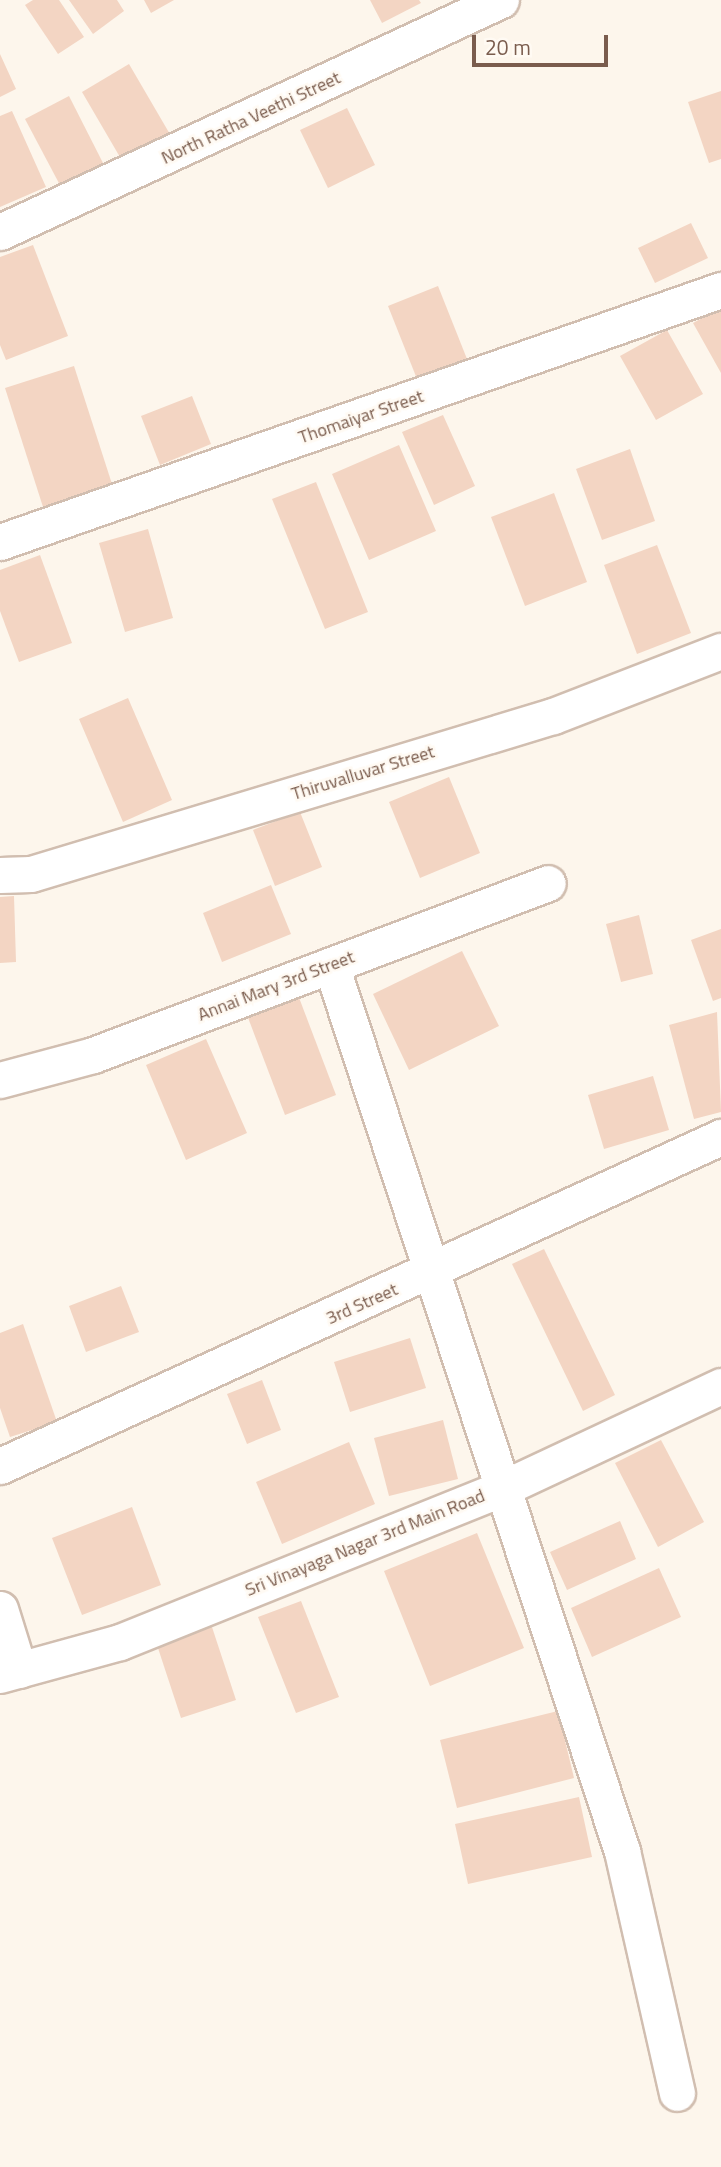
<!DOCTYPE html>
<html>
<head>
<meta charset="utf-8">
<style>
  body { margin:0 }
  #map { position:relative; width:721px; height:2167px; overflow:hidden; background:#fdf6ec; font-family:"Titillium Web",sans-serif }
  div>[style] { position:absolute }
  .building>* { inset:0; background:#f3d5c3 }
  .roads { filter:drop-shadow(2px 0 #d1beb0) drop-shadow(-2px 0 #d1beb0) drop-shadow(0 2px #d1beb0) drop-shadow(0 -2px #d1beb0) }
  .street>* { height:35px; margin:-17.5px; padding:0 17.5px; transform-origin:17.5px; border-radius:17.5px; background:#fff }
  span { translate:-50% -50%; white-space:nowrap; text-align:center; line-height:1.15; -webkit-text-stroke:5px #fffaf3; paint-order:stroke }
  .street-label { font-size:18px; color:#7a5c4d }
  .scale { position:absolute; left:472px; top:35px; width:136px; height:32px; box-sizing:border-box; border:4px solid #7a5c4d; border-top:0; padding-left:9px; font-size:21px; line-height:24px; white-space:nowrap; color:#7a5c4d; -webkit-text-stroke:5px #fffaf3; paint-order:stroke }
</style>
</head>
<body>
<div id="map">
  <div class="building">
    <i style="clip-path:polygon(33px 0,59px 0,84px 37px,58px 54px,25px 5px)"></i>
    <i style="clip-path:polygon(69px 0,117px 0,124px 11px,93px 34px)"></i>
    <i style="clip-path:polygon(144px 0,174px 0,151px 13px)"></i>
    <i style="clip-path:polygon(370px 0,419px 0,421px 3px,382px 23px)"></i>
    <i style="clip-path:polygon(0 54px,16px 89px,0 97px)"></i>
    <i style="clip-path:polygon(129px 64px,171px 136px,124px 164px,82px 92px)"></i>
    <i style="clip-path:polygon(721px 91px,721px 159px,709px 163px,688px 102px)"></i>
    <i style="clip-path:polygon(69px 96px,104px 165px,61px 187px,25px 119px)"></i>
    <i style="clip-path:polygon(347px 108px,375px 165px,328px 188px,300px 130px)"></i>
    <i style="clip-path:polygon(12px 111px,46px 187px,0 207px,0 116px)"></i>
    <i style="clip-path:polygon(691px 223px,708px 258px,655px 283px,638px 248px)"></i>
    <i style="clip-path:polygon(33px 245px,68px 336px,6px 360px,0 345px,0 257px)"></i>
    <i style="clip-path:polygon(438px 286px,469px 364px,419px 384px,388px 306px)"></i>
    <i style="clip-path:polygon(721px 308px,721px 373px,693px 323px)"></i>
    <i style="clip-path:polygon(667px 330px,703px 394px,656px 420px,620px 356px)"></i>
    <i style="clip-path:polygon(74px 366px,112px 484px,43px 507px,5px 388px)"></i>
    <i style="clip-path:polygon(192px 396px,211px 444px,160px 465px,141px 416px)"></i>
    <i style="clip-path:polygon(443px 415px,475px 486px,434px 505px,402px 432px)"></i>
    <i style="clip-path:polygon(399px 445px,436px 531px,369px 560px,332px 474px)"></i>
    <i style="clip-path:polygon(630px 449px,655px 521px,602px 540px,576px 469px)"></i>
    <i style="clip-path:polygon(316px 482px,368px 612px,325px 629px,272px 499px)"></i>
    <i style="clip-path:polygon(554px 493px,587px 582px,525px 606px,491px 517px)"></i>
    <i style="clip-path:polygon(148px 529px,173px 618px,125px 632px,99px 543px)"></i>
    <i style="clip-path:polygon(657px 545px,691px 633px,637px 654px,604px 565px)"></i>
    <i style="clip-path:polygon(40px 555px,72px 643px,19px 662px,0 611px,0 570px)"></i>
    <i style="clip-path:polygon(128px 698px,172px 800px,123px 822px,79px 719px)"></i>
    <i style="clip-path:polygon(449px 777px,480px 853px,420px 878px,389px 802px)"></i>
    <i style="clip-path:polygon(300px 812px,322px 867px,275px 886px,253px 830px)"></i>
    <i style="clip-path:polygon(271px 885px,291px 934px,222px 962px,203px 913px)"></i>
    <i style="clip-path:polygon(14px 896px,16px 962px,0 963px,0 897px)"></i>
    <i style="clip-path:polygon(639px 915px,653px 974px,621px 982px,606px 924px)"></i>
    <i style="clip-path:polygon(721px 929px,721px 998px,713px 1001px,691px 940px)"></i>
    <i style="clip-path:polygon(462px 951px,499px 1026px,409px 1070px,373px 994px)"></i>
    <i style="clip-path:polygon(298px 995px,336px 1095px,285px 1115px,247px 1015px)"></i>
    <i style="clip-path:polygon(717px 1012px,721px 1112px,694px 1119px,669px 1025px)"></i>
    <i style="clip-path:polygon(206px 1039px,247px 1133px,186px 1160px,146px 1065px)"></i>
    <i style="clip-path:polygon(653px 1076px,669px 1130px,604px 1149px,588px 1095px)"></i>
    <i style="clip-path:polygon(544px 1249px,615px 1395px,583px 1411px,512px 1264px)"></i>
    <i style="clip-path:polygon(121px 1286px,139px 1332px,86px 1352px,69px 1306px)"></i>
    <i style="clip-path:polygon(23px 1324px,57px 1422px,10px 1437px,0 1408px,0 1333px)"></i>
    <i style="clip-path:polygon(410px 1338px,426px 1388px,350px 1412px,334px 1362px)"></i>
    <i style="clip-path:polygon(262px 1380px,281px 1430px,247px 1444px,227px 1394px)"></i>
    <i style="clip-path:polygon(443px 1420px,458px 1479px,389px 1496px,374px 1438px)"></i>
    <i style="clip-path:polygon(661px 1440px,704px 1522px,658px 1547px,615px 1463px)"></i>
    <i style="clip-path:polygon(349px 1442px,375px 1504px,282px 1544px,256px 1482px)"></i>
    <i style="clip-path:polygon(132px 1507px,161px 1585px,82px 1615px,52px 1538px)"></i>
    <i style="clip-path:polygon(620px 1521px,636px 1559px,567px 1590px,550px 1552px)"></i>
    <i style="clip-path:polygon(477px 1533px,524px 1648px,430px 1686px,384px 1571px)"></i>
    <i style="clip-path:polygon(659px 1568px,681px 1617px,592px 1657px,571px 1608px)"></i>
    <i style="clip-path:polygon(301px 1601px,339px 1697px,296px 1713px,258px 1617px)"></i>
    <i style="clip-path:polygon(211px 1624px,236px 1700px,181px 1718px,156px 1642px)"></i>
    <i style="clip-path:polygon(558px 1711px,574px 1778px,457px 1808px,440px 1740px)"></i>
    <i style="clip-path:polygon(579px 1797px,592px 1857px,468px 1884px,455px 1824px)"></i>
  </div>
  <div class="roads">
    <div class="street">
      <i style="left:0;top:232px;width:552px;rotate:-24.85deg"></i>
      <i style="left:0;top:542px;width:764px;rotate:-19.27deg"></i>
      <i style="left:0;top:875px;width:31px;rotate:-2deg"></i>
      <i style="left:31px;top:874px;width:545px;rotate:-16.84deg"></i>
      <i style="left:553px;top:716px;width:180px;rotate:-21.2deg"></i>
      <i style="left:331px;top:965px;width:933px;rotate:71.82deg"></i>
      <i style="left:622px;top:1851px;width:248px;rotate:77.2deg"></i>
      <i style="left:0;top:1080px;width:96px;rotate:-15deg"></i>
      <i style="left:93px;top:1055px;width:486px;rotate:-20.7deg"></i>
      <i style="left:0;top:1466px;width:793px;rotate:-24.53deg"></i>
      <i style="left:0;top:1609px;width:64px;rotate:72.7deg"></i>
      <i style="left:0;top:1675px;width:124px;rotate:-15.4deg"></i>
      <i style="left:120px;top:1642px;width:408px;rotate:-21.9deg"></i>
      <i style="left:499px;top:1490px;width:245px;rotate:-25.1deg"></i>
    </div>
  </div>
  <div class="street-label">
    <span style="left:251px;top:118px;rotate:-25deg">North Ratha Veethi Street</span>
    <span style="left:361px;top:417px;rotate:-19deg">Thomaiyar Street</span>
    <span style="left:363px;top:773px;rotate:-17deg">Thiruvalluvar Street</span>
    <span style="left:276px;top:986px;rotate:-21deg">Annai Mary 3rd Street</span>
    <span style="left:362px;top:1304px;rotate:-24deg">3rd Street</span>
    <span style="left:365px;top:1543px;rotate:-22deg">Sri Vinayaga Nagar 3rd Main Road</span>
  </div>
  <div class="scale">20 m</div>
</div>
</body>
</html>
